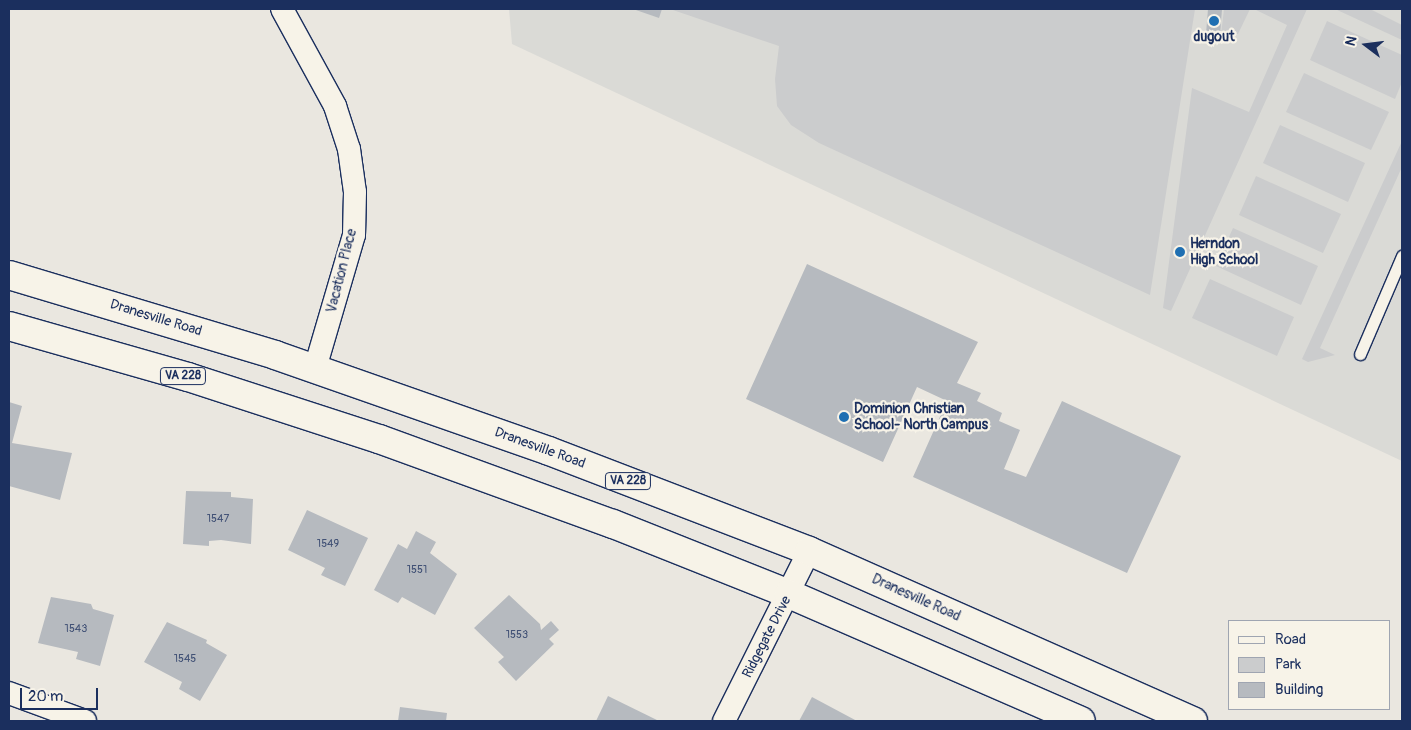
<!DOCTYPE html>
<html>
<head>
<meta charset="utf-8">
<style>
  body { margin:0 }
  #map { position:relative; width:1411px; height:730px; overflow:hidden; background:#eae7e0; font-family:Pangolin,sans-serif }
  div>[style] { position:absolute }
  .built>* { inset:0; background:#dadad6 }
  .green>* { inset:0; background:#cbcccd }
  .building>* { inset:0; background:#b6babf }
  .roads { filter:drop-shadow(1px 0 #1b2f5e) drop-shadow(-1px 0 #1b2f5e) drop-shadow(0 1px #1b2f5e) drop-shadow(0 -1px #1b2f5e) }
  .service>* { height:11px; margin:-5.5px; padding:0 5.5px; transform-origin:5.5px; border-radius:5.5px; background:#f7f3e8 }
  .minor>* { height:22px; margin:-11px; padding:0 11px; transform-origin:11px; border-radius:11px; background:#f7f3e8 }
  .primary>* { height:28px; margin:-14px; padding:0 14px; transform-origin:14px; border-radius:14px; background:#f7f3e8 }
  .dots>* { width:14px; height:14px; translate:-50% -50%; box-sizing:border-box; border:2px solid #f7f3e8; border-radius:50% }
  span { translate:-50% -50%; white-space:nowrap; text-align:center; line-height:1.15; -webkit-text-stroke:4.5px #f7f3e8; paint-order:stroke }
  .number-label { font-size:11px; color:#425276 }
  .number-label span { -webkit-text-stroke-width:0 }
  .shield-label span { padding:1px 4px; background:#f7f3e8; border:1px solid; border-radius:4px; -webkit-text-stroke-width:0 }
  .shield-label { font-size:12px; color:#1b2f5e; font-weight:700 }
  .poi-label { font-size:14px; color:#1b2f5e; font-weight:700 }
  .left { translate:0 -50%; text-align:left }
  .street-label { font-size:14px; color:#1b2f5e }
  .frame { position:absolute; inset:0; border:10px solid #1b2f5e; pointer-events:none }
  .legend { position:absolute; left:1228px; top:620px; width:162px; height:90px; box-sizing:border-box; background:#f7f3e8; border:1px solid #9fa5b1; margin:0; padding:6px 9px; list-style:none; font-size:15px; color:#1b2f5e }
  .legend li { display:flex; align-items:center; gap:10px; height:25px }
  .legend b { width:25px; border:1px solid #9fa5b1 }
  .north { position:absolute; left:1341px; top:20px; width:50px; height:50px; -webkit-text-stroke:4px #f7f3e8; paint-order:stroke; rotate:285deg; font-size:14px; font-weight:700; line-height:20px; text-align:center; color:#1b2f5e }
  .north::after { content:''; display:block; margin:auto; width:18px; height:22px; background:#1b2f5e; clip-path:polygon(50% 0,100% 100%,50% 72%,0 100%) }
  .scale { position:absolute; left:20px; top:688px; width:78px; height:22px; box-sizing:border-box; border:2px solid #1b2f5e; border-top:0; padding-left:6px; font-size:15px; line-height:18px; white-space:nowrap; color:#1b2f5e; -webkit-text-stroke:4px #f7f3e8; paint-order:stroke }
</style>
</head>
<body>
<div id="map">
  <div class="built">
    <i style="clip-path:polygon(509px 9px,1402px 9px,1402px 461px,512px 44px)"></i>
  </div>
  <div class="green">
    <i style="clip-path:polygon(670px 9px,1195px 9px,1150px 295px,819px 143px,791px 125px,777px 106px,775px 79px,779px 46px)"></i>
    <i style="clip-path:polygon(1224px 9px,1250px 9px,1238px 34px,1221px 35px)"></i>
    <i style="clip-path:polygon(1254px 9px,1307px 9px,1171px 311px,1163px 308px,1192px 88px,1249px 112px,1287px 25px)"></i>
    <i style="clip-path:polygon(1335px 9px,1370px 9px,1402px 25px,1402px 40px)"></i>
    <i style="clip-path:polygon(1327px 21px,1402px 55px,1402px 82px,1395px 99px,1310px 60px)"></i>
    <i style="clip-path:polygon(1304px 73px,1389px 112px,1371px 150px,1286px 112px)"></i>
    <i style="clip-path:polygon(1280px 125px,1365px 163px,1348px 202px,1263px 163px)"></i>
    <i style="clip-path:polygon(1402px 141px,1402px 167px,1320px 348px,1335px 355px,1308px 362px,1302px 359px)"></i>
    <i style="clip-path:polygon(1256px 176px,1341px 214px,1323px 253px,1239px 215px)"></i>
    <i style="clip-path:polygon(1233px 228px,1318px 266px,1301px 305px,1216px 266px)"></i>
    <i style="clip-path:polygon(1210px 279px,1294px 317px,1277px 356px,1192px 318px)"></i>
  </div>
  <div class="building">
    <i style="clip-path:polygon(633px 9px,662px 9px,659px 18px)"></i>
    <i style="clip-path:polygon(1208px 9px,1222px 9px,1220px 35px,1206px 34px)"></i>
    <i style="clip-path:polygon(807px 264px,978px 342px,957px 383px,981px 393px,977px 401px,1002px 413px,999px 421px,1020px 430px,1004px 469px,1026px 477px,1062px 401px,1181px 456px,1127px 573px,913px 477px,947px 401px,917px 387px,883px 462px,746px 399px)"></i>
    <i style="clip-path:polygon(9px 402px,22px 406px,12px 443px,72px 453px,60px 500px,9px 486px)"></i>
    <i style="clip-path:polygon(186px 491px,231px 492px,231px 497px,253px 499px,251px 544px,221px 540px,209px 541px,209px 546px,183px 544px)"></i>
    <i style="clip-path:polygon(307px 510px,368px 538px,345px 586px,321px 575px,325px 568px,288px 550px)"></i>
    <i style="clip-path:polygon(416px 531px,436px 542px,430px 553px,457px 574px,435px 615px,402px 597px,398px 603px,374px 590px,398px 544px,407px 549px)"></i>
    <i style="clip-path:polygon(509px 595px,540px 624px,541px 630px,551px 621px,559px 630px,549px 639px,554px 644px,516px 681px,498px 662px,504px 657px,474px 628px)"></i>
    <i style="clip-path:polygon(51px 597px,91px 604px,93px 609px,114px 615px,100px 666px,76px 659px,78px 652px,38px 643px)"></i>
    <i style="clip-path:polygon(167px 622px,207px 640px,206px 643px,227px 655px,200px 701px,179px 689px,182px 682px,144px 662px)"></i>
    <i style="clip-path:polygon(608px 696px,659px 721px,596px 721px)"></i>
    <i style="clip-path:polygon(812px 697px,857px 721px,799px 721px)"></i>
    <i style="clip-path:polygon(400px 707px,447px 713px,446px 721px,398px 721px)"></i>
  </div>
  <div class="roads">
    <div class="service">
      <i style="left:1360px;top:354px;width:107px;rotate:-66.8deg"></i>
    </div>
    <div class="minor">
      <i style="left:282px;top:9px;width:111px;rotate:61.3deg"></i>
      <i style="left:335px;top:106px;width:45px;rotate:72deg"></i>
      <i style="left:349px;top:149px;width:43px;rotate:82.1deg"></i>
      <i style="left:355px;top:192px;width:43px;rotate:91.3deg"></i>
      <i style="left:354px;top:235px;width:139px;rotate:106.3deg"></i>
      <i style="left:9px;top:693px;width:81px;rotate:20.2deg"></i>
      <i style="left:724px;top:721px;width:190px;rotate:-63.4deg"></i>
    </div>
    <div class="primary">
      <i style="left:9px;top:275px;width:278px;rotate:16.7deg"></i>
      <i style="left:275px;top:355px;width:290px;rotate:19.3deg"></i>
      <i style="left:549px;top:451px;width:279px;rotate:21deg"></i>
      <i style="left:809px;top:551px;width:420px;rotate:23.9deg"></i>
      <i style="left:9px;top:326px;width:186px;rotate:15.9deg"></i>
      <i style="left:188px;top:377px;width:201px;rotate:18deg"></i>
      <i style="left:379px;top:439px;width:249px;rotate:20deg"></i>
      <i style="left:613px;top:524px;width:189px;rotate:21.7deg"></i>
      <i style="left:789px;top:594px;width:318px;rotate:23.5deg"></i>
    </div>
  </div>
  <div class="dots">
    <i style="left:1214px;top:21px;background:#1f6fb2"></i>
    <i style="left:1180px;top:252px;background:#1f6fb2"></i>
    <i style="left:844px;top:417px;background:#1f6fb2"></i>
  </div>
  <div class="number-label">
    <span style="left:218px;top:519px">1547</span>
    <span style="left:328px;top:544px">1549</span>
    <span style="left:417px;top:570px">1551</span>
    <span style="left:76px;top:629px">1543</span>
    <span style="left:517px;top:635px">1553</span>
    <span style="left:185px;top:659px">1545</span>
  </div>
  <div class="shield-label">
    <span style="left:183px;top:376px">VA 228</span>
    <span style="left:628px;top:481px">VA 228</span>
  </div>
  <div class="poi-label">
    <span style="left:1214px;top:37px">dugout</span>
    <span class="left" style="left:1190px;top:252px">Herndon<br>High School</span>
    <span class="left" style="left:854px;top:417px">Dominion Christian<br>School- North Campus</span>
  </div>
  <div class="street-label">
    <span style="left:342px;top:271px;rotate:-76deg">Vacation Place</span>
    <span style="left:156px;top:318px;rotate:17deg">Dranesville Road</span>
    <span style="left:540px;top:448px;rotate:20deg">Dranesville Road</span>
    <span style="left:916px;top:598px;rotate:24deg">Dranesville Road</span>
    <span style="left:767px;top:637px;rotate:-63deg">Ridgegate Drive</span>
  </div>
  <div class="frame"></div>
  <ul class="legend">
  <li><b style="height:6px;background:#f7f3e8"></b>Road</li>
  <li><b style="height:14px;background:#cbcccd"></b>Park</li>
  <li><b style="height:14px;background:#b6babf"></b>Building</li>
  </ul>
  <div class="north">N</div>
  <div class="scale">20 m</div>
</div>
</body>
</html>
